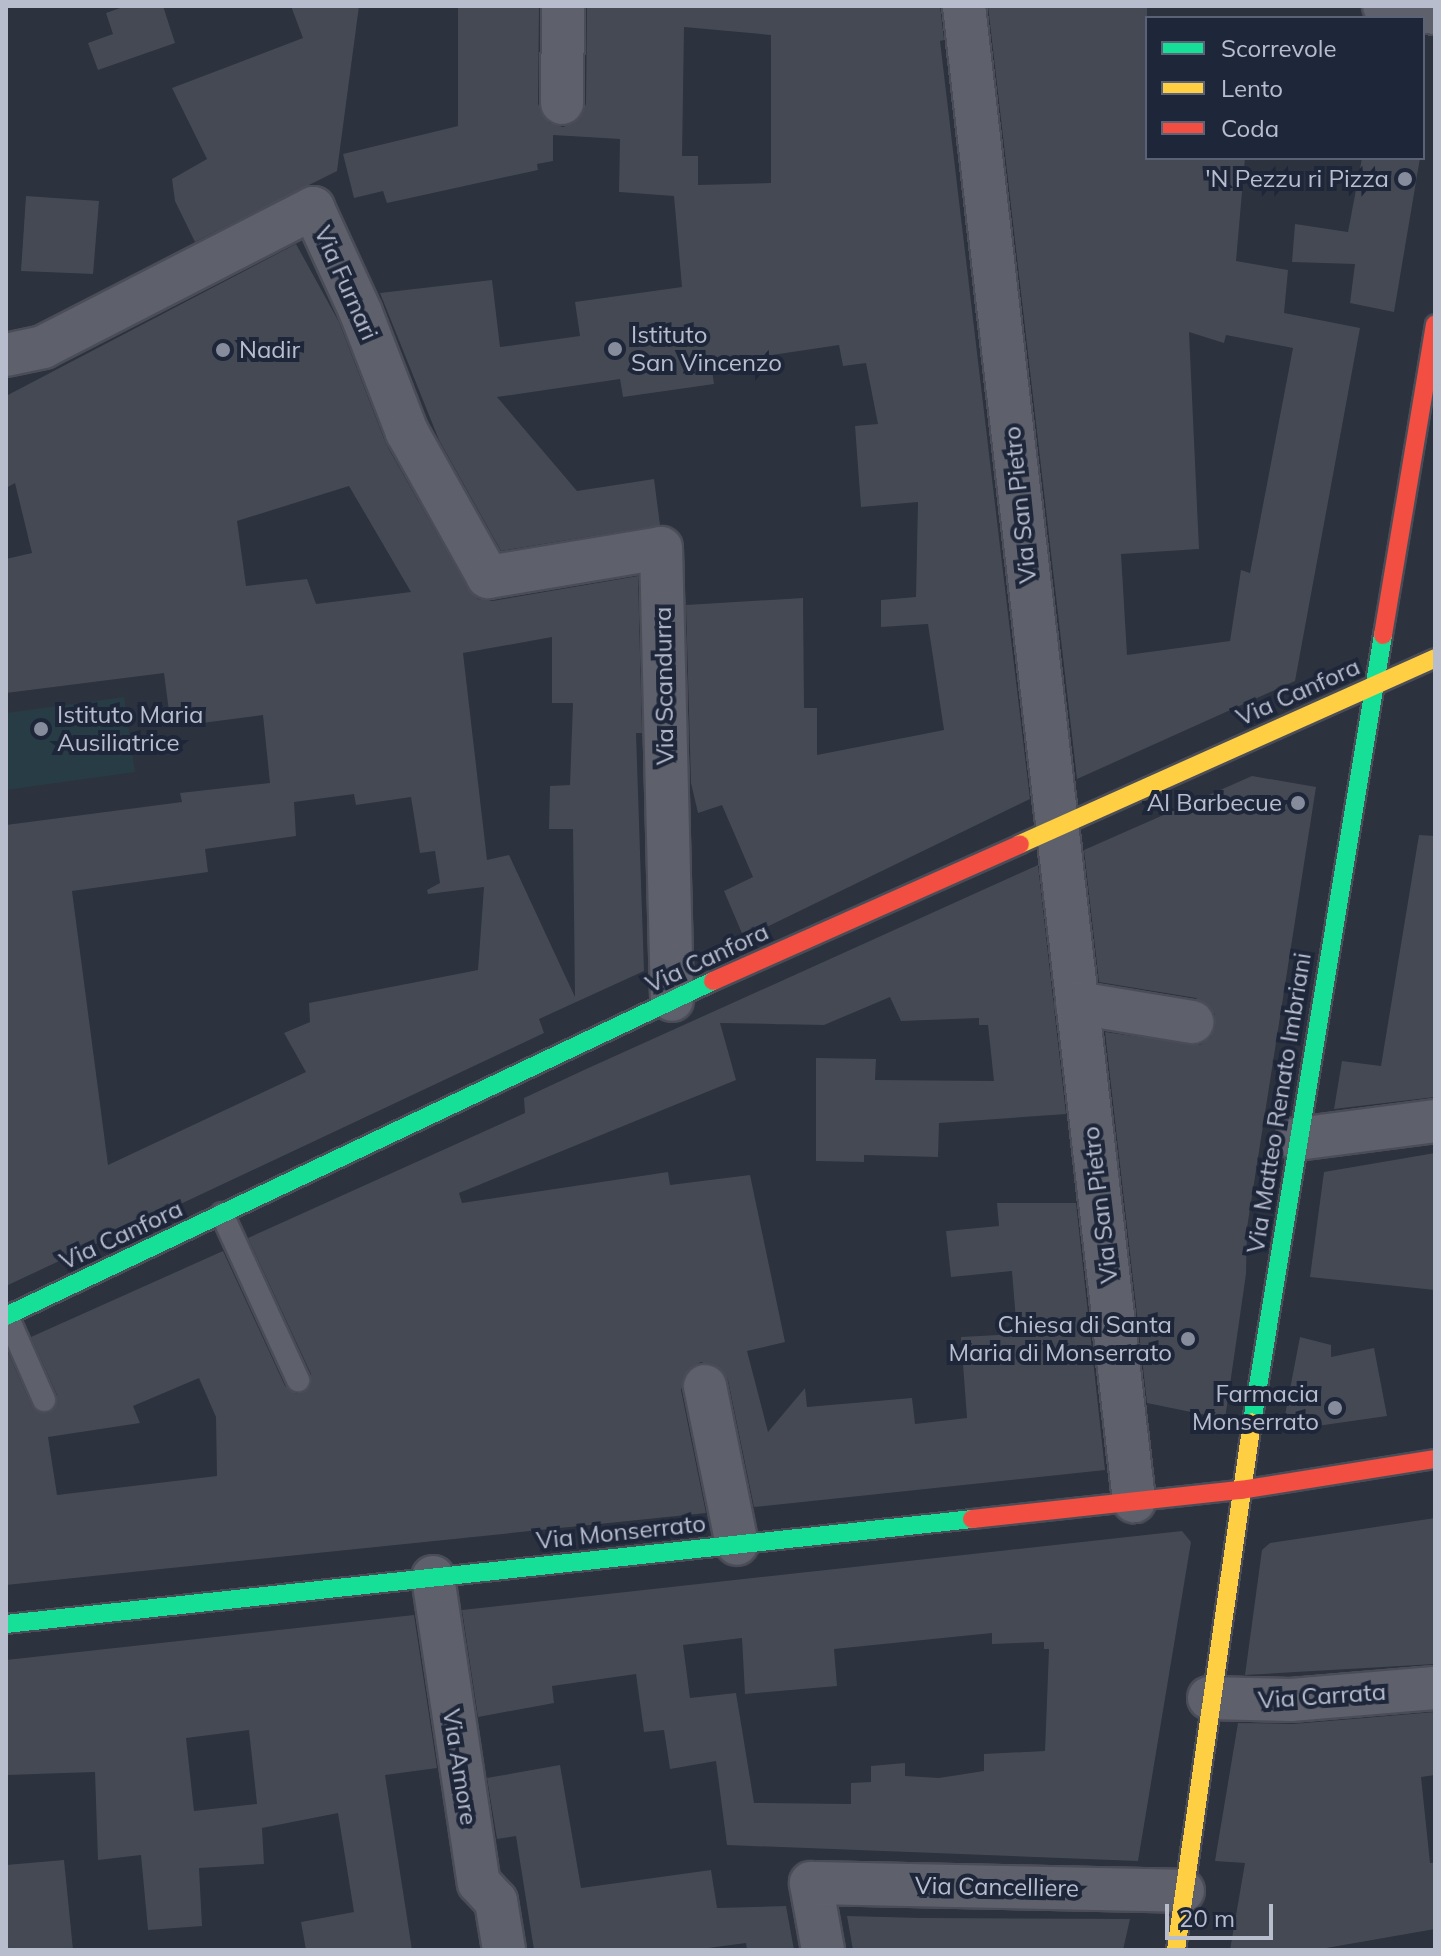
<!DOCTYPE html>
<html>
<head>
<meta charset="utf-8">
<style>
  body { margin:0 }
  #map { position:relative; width:1441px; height:1956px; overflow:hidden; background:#2c323e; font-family:Mulish,sans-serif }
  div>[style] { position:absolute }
  .green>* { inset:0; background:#283c45 }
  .building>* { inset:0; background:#454953 }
  .roads { filter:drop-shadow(2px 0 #4a4d57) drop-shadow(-2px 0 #4a4d57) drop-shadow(0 2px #4a4d57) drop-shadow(0 -2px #4a4d57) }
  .lane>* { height:22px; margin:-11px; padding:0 11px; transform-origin:11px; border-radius:11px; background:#5e616b }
  .street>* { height:42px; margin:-21px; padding:0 21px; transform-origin:21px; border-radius:21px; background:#5e616b }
  .fast>* { height:18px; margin:-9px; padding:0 9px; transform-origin:9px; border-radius:9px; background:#16e098 }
  .slow>* { height:18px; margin:-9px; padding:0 9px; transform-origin:9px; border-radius:9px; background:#ffcf43 }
  .jam>* { height:18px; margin:-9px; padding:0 9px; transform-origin:9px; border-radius:9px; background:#f24e42 }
  .dots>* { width:22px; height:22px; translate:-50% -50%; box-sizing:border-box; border:4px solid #1e263a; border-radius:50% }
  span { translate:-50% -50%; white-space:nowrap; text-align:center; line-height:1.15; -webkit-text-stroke:8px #1e263a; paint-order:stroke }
  .poi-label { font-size:24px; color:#b8bdce }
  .right { translate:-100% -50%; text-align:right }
  .left { translate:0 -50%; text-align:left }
  .street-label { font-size:24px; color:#b8bdce }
  .frame { position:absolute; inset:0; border:8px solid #b8bdce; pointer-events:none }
  .legend { position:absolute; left:1145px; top:16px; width:280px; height:144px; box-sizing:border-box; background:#1e263a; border:2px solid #5c6275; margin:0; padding:10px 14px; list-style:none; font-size:24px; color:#b8bdce }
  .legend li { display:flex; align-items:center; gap:16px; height:40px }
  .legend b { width:40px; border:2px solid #5c6275 }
  .scale { position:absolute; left:1165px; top:1904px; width:108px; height:36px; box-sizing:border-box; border:4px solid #b8bdce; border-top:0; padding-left:10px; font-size:24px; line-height:28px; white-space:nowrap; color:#b8bdce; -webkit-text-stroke:6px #1e263a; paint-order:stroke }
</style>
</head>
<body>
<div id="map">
  <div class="green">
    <i style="clip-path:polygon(124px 697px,135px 772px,6px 790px,6px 713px)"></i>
  </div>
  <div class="building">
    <i style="clip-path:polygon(126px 6px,163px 6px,175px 43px,98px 70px,88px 43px,113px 34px,106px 13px)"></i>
    <i style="clip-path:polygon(291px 6px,359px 6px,337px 171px,195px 242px,175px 201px,172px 179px,207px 159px,172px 88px,303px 38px)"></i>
    <i style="clip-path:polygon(evenodd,458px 6px,539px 6px,538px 104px,549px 123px,563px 127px,574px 123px,586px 104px,587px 6px,940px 6px,944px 40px,940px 41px,1030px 799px,744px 938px,724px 891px,753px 877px,722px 805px,698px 813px,691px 783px,686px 605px,803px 598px,804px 708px,817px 708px,817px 755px,944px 730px,928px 624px,881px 627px,881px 600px,916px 597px,918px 502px,861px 507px,855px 426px,878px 424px,866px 363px,843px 366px,839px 345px,711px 364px,714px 384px,623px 397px,620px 379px,497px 397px,577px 491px,654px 479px,660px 525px,501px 551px,439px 440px,380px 293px,492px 280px,500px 347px,580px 336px,575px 302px,682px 287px,674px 196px,619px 192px,620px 139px,553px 135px,553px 161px,537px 164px,538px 170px,387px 203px,383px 191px,354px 198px,343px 154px,458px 126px,458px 6px,684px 27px,771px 35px,771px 183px,698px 185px,698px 156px,682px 156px,684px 27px)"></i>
    <i style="clip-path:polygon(evenodd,988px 6px,1147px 6px,1147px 158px,1245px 158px,1236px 261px,1288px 270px,1284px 313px,1360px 328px,1295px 681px,1077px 779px,988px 6px,1189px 332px,1224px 343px,1226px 335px,1293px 348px,1250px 573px,1241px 570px,1230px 641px,1127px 655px,1121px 554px,1199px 549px,1189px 332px)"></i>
    <i style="clip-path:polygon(1362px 158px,1420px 158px,1394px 312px,1350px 303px,1355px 264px,1292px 262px,1295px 224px,1348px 232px)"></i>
    <i style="clip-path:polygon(26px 196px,99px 201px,93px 274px,21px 271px)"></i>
    <i style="clip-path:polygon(evenodd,296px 244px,339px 322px,386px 444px,468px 589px,478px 599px,492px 601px,638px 576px,642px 733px,636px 733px,644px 971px,539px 1019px,544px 1033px,6px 1286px,6px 825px,182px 802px,180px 793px,270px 783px,263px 715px,171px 727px,164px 673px,6px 693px,6px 559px,32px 553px,15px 483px,6px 488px,6px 396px,296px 244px,349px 486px,411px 592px,316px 604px,307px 579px,246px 586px,237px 521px,349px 486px,296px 244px,552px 637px,552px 703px,573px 703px,570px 785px,550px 786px,549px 829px,573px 829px,575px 997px,509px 855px,487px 860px,463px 653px,552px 637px,296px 244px,354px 794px,356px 805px,411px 797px,420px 853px,435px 851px,440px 883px,427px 890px,428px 894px,484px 887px,478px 970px,309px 1003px,310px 1022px,284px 1033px,306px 1072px,108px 1165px,72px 891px,208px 872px,205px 849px,296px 836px,294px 802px,354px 794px)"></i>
    <i style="clip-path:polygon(1252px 776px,1316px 787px,1247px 1228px,1246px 1274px,1225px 1419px,1147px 1403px,1105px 1032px,1200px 1045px,1211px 1037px,1215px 1014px,1196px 998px,1099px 982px,1084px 850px)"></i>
    <i style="clip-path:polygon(1419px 835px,1435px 836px,1435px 1097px,1334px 1109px,1342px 1061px,1381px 1066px)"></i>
    <i style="clip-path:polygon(evenodd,1038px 865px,1066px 1114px,939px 1123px,938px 1157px,864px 1155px,864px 1162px,816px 1161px,816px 1058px,876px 1059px,875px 1080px,994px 1081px,988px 1025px,979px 1025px,979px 1018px,901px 1021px,890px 997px,824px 1025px,720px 1023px,736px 1080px,459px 1193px,462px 1203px,668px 1172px,670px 1185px,750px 1175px,785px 1342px,747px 1351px,768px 1432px,805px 1388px,807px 1407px,912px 1398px,915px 1424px,967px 1418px,961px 1337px,1017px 1334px,1012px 1271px,951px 1277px,946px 1231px,999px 1226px,997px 1203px,1076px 1203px,1105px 1470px,754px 1507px,728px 1380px,722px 1370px,701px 1362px,689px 1369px,681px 1390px,706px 1513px,6px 1585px,6px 1348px,32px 1406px,49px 1413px,57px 1395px,31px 1337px,223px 1251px,285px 1386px,296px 1394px,304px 1392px,311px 1374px,248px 1238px,525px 1113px,524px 1098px,584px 1070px,1038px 865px,199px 1378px,216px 1417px,217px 1476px,57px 1495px,48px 1437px,140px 1423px,133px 1406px,199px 1378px)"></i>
    <i style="clip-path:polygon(1435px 1153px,1435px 1290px,1310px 1277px,1324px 1172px)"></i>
    <i style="clip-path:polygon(1300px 1337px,1331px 1345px,1331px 1357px,1374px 1348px,1387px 1416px,1282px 1431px)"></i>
    <i style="clip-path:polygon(1435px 1518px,1435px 1664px,1245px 1675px,1262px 1550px,1270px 1543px)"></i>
    <i style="clip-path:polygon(evenodd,1182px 1531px,1191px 1542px,1138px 1861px,727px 1845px,716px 1761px,670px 1769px,664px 1730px,644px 1732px,636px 1674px,552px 1686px,554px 1703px,478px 1717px,462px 1610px,1182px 1531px,992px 1633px,992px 1644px,1044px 1642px,1044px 1649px,1049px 1649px,1045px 1751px,984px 1754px,984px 1771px,939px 1778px,905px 1776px,905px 1763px,871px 1766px,871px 1782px,851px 1783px,851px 1804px,754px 1803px,736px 1693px,690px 1698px,683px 1645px,742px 1638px,745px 1694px,837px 1686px,834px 1649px,992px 1633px)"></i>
    <i style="clip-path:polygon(evenodd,414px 1615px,437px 1768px,385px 1775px,412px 1950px,306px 1950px,301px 1922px,354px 1912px,338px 1813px,262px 1828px,264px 1864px,199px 1868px,202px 1926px,148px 1930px,141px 1855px,98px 1860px,95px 1772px,6px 1775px,6px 1660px,414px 1615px,249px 1730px,257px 1804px,194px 1811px,186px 1738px,249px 1730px)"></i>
    <i style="clip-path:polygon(1435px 1712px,1435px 1775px,1421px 1777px,1430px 1863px,1435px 1863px,1435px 1929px,1315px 1950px,1230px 1950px,1245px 1863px,1215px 1861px,1238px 1723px,1293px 1724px)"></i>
    <i style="clip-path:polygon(560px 1765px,581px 1888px,711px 1870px,717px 1908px,786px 1906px,794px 1950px,747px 1950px,746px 1943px,693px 1950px,534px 1950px,516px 1836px,497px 1839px,487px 1778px)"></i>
    <i style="clip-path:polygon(64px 1860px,73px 1950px,6px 1950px,6px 1865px)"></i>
    <i style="clip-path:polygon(847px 1916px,921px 1918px,1130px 1919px,1123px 1950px,853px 1950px)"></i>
  </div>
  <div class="roads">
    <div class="lane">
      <i style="left:222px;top:1214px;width:183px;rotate:65.4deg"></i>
      <i style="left:7px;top:1316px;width:92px;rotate:66.2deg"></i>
    </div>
    <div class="street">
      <i style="left:964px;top:6px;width:1505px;rotate:83.51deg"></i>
      <i style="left:1384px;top:6px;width:51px;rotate:7.8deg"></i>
      <i style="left:562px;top:103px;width:97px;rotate:-89.4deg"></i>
      <i style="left:6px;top:355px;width:38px;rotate:-12deg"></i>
      <i style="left:43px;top:347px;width:304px;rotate:-27.2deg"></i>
      <i style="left:313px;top:208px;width:115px;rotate:65.4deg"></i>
      <i style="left:361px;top:313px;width:128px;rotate:68.9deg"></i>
      <i style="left:407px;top:432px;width:166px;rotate:60.8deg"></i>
      <i style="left:488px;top:577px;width:175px;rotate:-9.5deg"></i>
      <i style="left:661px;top:548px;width:452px;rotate:88.6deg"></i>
      <i style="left:1077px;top:1003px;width:117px;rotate:9.4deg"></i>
      <i style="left:1297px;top:1139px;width:139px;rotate:-7.4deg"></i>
      <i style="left:705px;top:1386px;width:161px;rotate:78.6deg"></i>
      <i style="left:433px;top:1577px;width:309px;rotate:81.5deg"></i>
      <i style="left:479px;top:1883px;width:25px;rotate:47deg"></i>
      <i style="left:496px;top:1901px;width:50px;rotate:80.7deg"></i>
      <i style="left:1209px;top:1698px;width:82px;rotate:1.4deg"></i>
      <i style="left:1291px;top:1700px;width:144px;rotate:-4.8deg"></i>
      <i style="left:823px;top:1950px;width:68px;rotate:-100.2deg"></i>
      <i style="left:811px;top:1883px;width:372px;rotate:1.2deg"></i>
    </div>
    <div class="fast">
      <i style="left:6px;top:1316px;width:782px;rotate:-25.35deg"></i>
      <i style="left:1252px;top:1422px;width:798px;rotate:-80.55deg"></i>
      <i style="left:6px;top:1624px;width:972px;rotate:-6.2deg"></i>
    </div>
    <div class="slow">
      <i style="left:1020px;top:844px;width:455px;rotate:-24.1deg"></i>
      <i style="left:1176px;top:1950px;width:533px;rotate:-81.81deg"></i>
    </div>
    <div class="jam">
      <i style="left:1383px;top:635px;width:315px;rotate:-80.5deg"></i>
      <i style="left:713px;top:981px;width:336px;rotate:-24deg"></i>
      <i style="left:972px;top:1519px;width:271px;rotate:-6.2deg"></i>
      <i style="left:1241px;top:1490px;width:196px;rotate:-9.1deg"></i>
    </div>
  </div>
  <div class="dots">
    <i style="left:1405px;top:179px;background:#878c9c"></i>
    <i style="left:615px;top:349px;background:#878c9c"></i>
    <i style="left:223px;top:350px;background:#878c9c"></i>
    <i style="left:41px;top:729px;background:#878c9c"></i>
    <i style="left:1298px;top:803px;background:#878c9c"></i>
    <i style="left:1188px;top:1339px;background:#878c9c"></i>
    <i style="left:1335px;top:1408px;background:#878c9c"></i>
  </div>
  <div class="poi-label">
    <span class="right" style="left:1389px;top:179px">'N Pezzu ri Pizza</span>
    <span class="left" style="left:631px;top:349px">Istituto<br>San Vincenzo</span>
    <span class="left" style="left:239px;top:350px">Nadir</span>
    <span class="left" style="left:57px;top:729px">Istituto Maria<br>Ausiliatrice</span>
    <span class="right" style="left:1282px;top:803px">Al Barbecue</span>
    <span class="right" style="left:1172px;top:1339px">Chiesa di Santa<br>Maria di Monserrato</span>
    <span class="right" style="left:1319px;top:1408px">Farmacia<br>Monserrato</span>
  </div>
  <div class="street-label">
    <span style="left:346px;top:283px;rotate:66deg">Via Furnari</span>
    <span style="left:1020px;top:505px;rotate:-96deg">Via San Pietro</span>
    <span style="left:664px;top:686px;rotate:-91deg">Via Scandurra</span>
    <span style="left:1298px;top:692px;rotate:-24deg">Via Canfora</span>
    <span style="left:707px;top:958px;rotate:-25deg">Via Canfora</span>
    <span style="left:1279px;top:1103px;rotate:-81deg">Via Matteo Renato Imbriani</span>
    <span style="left:1100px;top:1205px;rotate:-97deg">Via San Pietro</span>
    <span style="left:121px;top:1235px;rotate:-25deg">Via Canfora</span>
    <span style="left:621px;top:1532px;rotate:-6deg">Via Monserrato</span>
    <span style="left:1322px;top:1696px;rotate:-4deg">Via Carrata</span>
    <span style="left:460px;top:1767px;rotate:81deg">Via Amore</span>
    <span style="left:997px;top:1887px;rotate:1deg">Via Cancelliere</span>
  </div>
  <div class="frame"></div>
  <ul class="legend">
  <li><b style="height:10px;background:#16e098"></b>Scorrevole</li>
  <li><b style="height:10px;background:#ffcf43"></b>Lento</li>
  <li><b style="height:10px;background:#f24e42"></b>Coda</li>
  </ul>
  <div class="scale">20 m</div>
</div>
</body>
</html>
